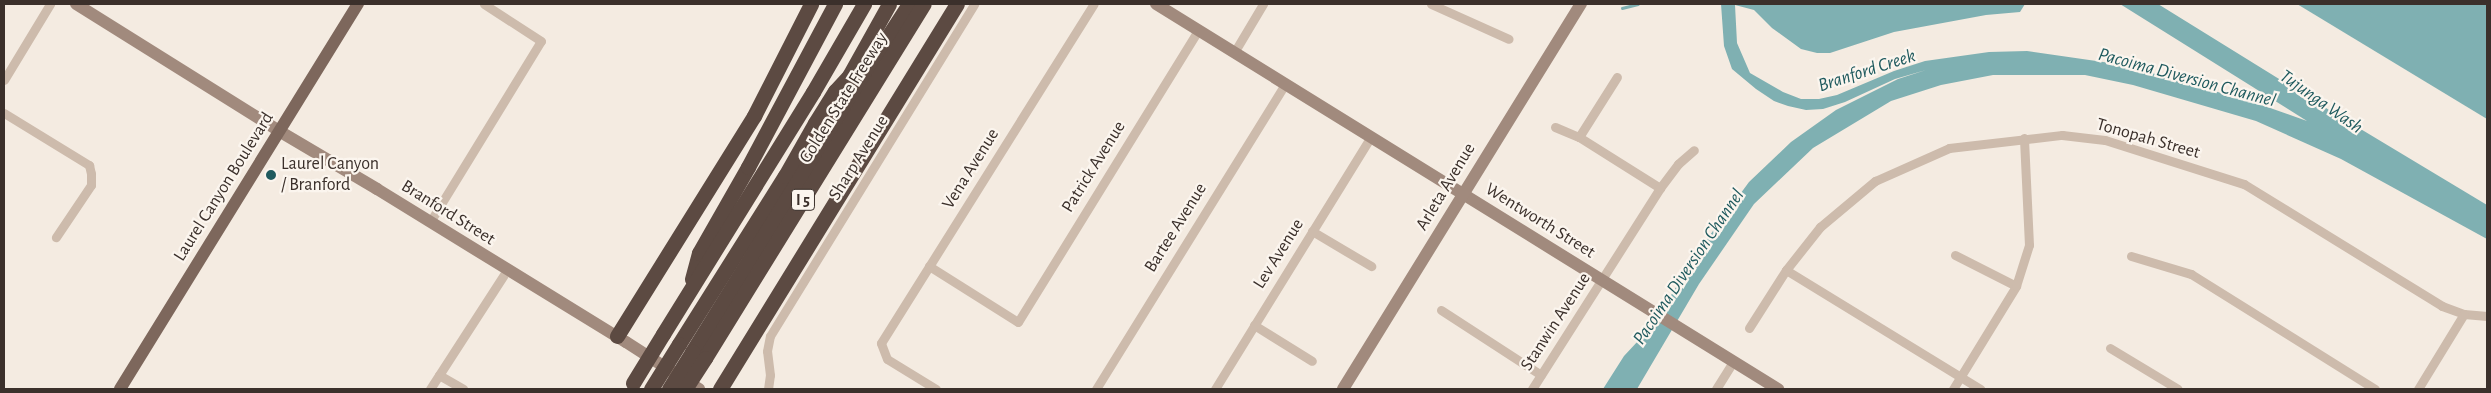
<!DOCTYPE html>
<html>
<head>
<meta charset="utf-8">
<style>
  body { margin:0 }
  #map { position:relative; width:2491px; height:393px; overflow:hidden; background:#f4ebe1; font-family:"Alegreya Sans",sans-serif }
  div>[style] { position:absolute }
  .water>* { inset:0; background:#7fb0b2 }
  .stream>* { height:2.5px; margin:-1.25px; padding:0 1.25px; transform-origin:1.25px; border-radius:1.25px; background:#7fb0b2 }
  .street>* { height:9px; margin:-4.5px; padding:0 4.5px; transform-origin:4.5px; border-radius:4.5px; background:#cdbbac }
  .secondary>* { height:12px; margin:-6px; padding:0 6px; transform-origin:6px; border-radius:6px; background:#a18a7d }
  .primary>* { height:12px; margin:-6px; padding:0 6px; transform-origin:6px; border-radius:6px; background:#7d675c }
  .highway>* { height:15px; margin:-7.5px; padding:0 7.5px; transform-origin:7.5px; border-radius:7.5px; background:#5c4a42 }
  .highway-bridge>* { height:15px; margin:-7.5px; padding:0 7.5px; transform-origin:7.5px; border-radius:7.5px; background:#5c4a42 }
  .dots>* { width:14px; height:14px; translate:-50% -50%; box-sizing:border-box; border:2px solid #fbf5ee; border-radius:50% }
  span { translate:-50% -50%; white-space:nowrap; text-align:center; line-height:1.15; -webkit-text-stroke:4.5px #fbf5ee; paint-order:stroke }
  .shield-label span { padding:1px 4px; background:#fbf5ee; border:1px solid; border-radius:4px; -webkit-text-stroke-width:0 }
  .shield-label { font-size:16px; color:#3b302b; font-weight:700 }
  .street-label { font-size:18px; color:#3b302b }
  .poi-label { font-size:18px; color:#3b302b }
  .left { translate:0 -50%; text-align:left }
  .water-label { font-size:19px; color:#1f5a5e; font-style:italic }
  .frame { position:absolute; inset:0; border:5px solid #3b302b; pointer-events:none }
</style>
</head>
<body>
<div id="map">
  <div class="water">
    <i style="clip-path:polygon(1721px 4px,2025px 4px,2020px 12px,1986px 15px,1894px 32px,1830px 53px,1817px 53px,1801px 49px,1772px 28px,1754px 10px,1735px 5px,1737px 43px,1750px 73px,1783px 92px,1801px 99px,1819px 99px,1837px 95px,1894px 71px,1925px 61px,1989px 52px,2027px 51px,2124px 65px,2256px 103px,2307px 121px,2120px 4px,2158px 4px,2334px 113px,2487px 205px,2487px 239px,2341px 159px,2256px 121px,2133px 85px,2085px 75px,1993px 75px,1941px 85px,1891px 101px,1813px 148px,1754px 204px,1699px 284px,1637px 389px,1603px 389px,1624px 356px,1652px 326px,1699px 250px,1749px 182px,1791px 142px,1836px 110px,1898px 79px,1926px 70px,1895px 79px,1845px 102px,1823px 109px,1806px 110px,1788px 106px,1774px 101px,1756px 89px,1732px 69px,1724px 46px)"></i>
    <i style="clip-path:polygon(2297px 4px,2487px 4px,2487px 119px)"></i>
  </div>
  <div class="stream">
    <i style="left:1622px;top:8px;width:16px;rotate:-14deg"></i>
  </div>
  <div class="street">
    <i style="left:1431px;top:4px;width:85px;rotate:24.2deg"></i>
    <i style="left:1235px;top:51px;width:55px;rotate:-59.2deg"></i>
    <i style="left:4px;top:80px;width:89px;rotate:-58.8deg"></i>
    <i style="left:4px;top:113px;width:100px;rotate:31.5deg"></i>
    <i style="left:89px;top:165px;width:9px;rotate:77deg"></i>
    <i style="left:91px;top:174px;width:11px;rotate:90deg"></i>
    <i style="left:91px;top:185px;width:63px;rotate:123.9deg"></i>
    <i style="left:1555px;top:127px;width:26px;rotate:23deg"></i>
    <i style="left:1579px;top:137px;width:96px;rotate:32.2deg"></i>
    <i style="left:1579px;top:137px;width:71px;rotate:-57.7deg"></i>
    <i style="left:430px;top:222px;width:212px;rotate:-58.5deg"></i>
    <i style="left:541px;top:41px;width:68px;rotate:-147deg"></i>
    <i style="left:1312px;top:231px;width:69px;rotate:30.7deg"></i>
    <i style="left:1955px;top:255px;width:68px;rotate:26.9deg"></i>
    <i style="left:2131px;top:256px;width:63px;rotate:16.7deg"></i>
    <i style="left:2191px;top:274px;width:217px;rotate:32deg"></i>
    <i style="left:929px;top:266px;width:105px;rotate:32.2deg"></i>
    <i style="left:1018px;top:322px;width:343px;rotate:-58.3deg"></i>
    <i style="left:1786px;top:270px;width:228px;rotate:31.5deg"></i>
    <i style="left:1441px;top:310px;width:119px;rotate:33deg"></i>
    <i style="left:1254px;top:325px;width:68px;rotate:31.8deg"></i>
    <i style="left:1749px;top:328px;width:69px;rotate:-57.5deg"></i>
    <i style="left:1786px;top:270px;width:55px;rotate:-51.7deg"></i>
    <i style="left:1820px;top:227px;width:72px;rotate:-39.9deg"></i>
    <i style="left:1875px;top:181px;width:81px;rotate:-24deg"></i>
    <i style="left:1949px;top:148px;width:114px;rotate:-6.6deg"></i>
    <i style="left:2062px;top:135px;width:43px;rotate:6.6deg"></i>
    <i style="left:2105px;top:140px;width:146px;rotate:17.6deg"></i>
    <i style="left:2244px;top:184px;width:233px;rotate:31.6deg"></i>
    <i style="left:2442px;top:306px;width:23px;rotate:20deg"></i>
    <i style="left:2464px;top:314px;width:23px;rotate:5deg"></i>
    <i style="left:2110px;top:348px;width:79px;rotate:31.1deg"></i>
    <i style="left:439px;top:375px;width:28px;rotate:30deg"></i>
    <i style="left:430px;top:389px;width:142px;rotate:-57.1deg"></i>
    <i style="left:768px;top:389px;width:14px;rotate:-82deg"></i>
    <i style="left:770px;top:375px;width:24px;rotate:-97deg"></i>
    <i style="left:767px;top:351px;width:15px;rotate:-79deg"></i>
    <i style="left:770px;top:336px;width:390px;rotate:-58.4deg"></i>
    <i style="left:936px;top:389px;width:57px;rotate:-148.5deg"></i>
    <i style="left:887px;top:359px;width:17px;rotate:-111deg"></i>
    <i style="left:881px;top:343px;width:400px;rotate:-57.9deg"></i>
    <i style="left:1096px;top:389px;width:359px;rotate:-58.2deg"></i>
    <i style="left:1215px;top:389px;width:297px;rotate:-58.3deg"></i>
    <i style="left:1532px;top:389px;width:238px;rotate:-57.5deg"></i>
    <i style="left:1660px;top:188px;width:30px;rotate:-53deg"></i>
    <i style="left:1678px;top:164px;width:21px;rotate:-41deg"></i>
    <i style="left:1716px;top:389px;width:32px;rotate:-58deg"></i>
    <i style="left:1953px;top:389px;width:121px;rotate:-58.5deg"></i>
    <i style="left:2016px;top:286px;width:43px;rotate:-72.4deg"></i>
    <i style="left:2029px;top:245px;width:107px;rotate:-92.7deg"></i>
    <i style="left:2418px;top:389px;width:88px;rotate:-58.5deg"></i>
  </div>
  <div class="secondary">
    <i style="left:76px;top:4px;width:239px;rotate:32deg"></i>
    <i style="left:279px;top:131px;width:114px;rotate:30.6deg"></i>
    <i style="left:377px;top:189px;width:292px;rotate:31.6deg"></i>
    <i style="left:626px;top:342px;width:87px;rotate:32.8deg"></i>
    <i style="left:1156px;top:4px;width:732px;rotate:31.76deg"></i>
    <i style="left:1343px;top:389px;width:453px;rotate:-58.3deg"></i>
  </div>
  <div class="primary">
    <i style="left:120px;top:389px;width:453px;rotate:-58.3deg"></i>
  </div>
  <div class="highway">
    <i style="left:692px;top:279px;width:27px;rotate:-75deg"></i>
    <i style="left:699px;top:253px;width:99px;rotate:-60.3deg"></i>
    <i style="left:748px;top:167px;width:185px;rotate:-61.9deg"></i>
    <i style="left:663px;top:334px;width:285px;rotate:-58.2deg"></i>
    <i style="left:813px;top:92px;width:102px;rotate:-59.9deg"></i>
    <i style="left:617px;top:336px;width:259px;rotate:-58.1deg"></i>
    <i style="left:754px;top:116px;width:126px;rotate:-63deg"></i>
    <i style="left:679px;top:344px;width:199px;rotate:-57.8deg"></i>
    <i style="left:785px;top:176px;width:61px;rotate:-60.5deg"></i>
    <i style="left:815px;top:123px;width:38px;rotate:-58deg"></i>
    <i style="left:835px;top:91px;width:21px;rotate:-47deg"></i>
    <i style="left:849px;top:76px;width:82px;rotate:-60.9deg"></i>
    <i style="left:692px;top:352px;width:341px;rotate:-58.3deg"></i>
    <i style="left:871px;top:62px;width:69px;rotate:-56.8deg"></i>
    <i style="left:705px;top:358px;width:416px;rotate:-58.3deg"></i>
    <i style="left:720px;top:389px;width:452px;rotate:-58.4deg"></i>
  </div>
  <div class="highway-bridge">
    <i style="left:633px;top:383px;width:57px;rotate:-58.5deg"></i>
    <i style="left:651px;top:389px;width:53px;rotate:-58.1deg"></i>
    <i style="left:669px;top:389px;width:44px;rotate:-58.1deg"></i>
    <i style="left:685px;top:389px;width:37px;rotate:-57deg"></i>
  </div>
  <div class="dots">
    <i style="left:271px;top:175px;background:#1f5a5e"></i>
  </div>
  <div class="shield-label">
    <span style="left:803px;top:200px">I 5</span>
  </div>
  <div class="street-label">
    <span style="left:844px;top:98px;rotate:-58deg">Golden State Freeway</span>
    <span style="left:2148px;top:139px;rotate:16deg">Tonopah Street</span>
    <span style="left:859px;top:158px;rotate:-58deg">Sharp Avenue</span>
    <span style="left:1094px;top:167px;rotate:-58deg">Patrick Avenue</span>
    <span style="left:971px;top:169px;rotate:-58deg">Vena Avenue</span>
    <span style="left:224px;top:187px;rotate:-58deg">Laurel Canyon Boulevard</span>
    <span style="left:1446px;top:187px;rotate:-59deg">Arleta Avenue</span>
    <span style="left:448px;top:213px;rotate:32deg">Branford Street</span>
    <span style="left:1540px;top:221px;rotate:32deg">Wentworth Street</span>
    <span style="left:1176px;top:228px;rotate:-58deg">Bartee Avenue</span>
    <span style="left:1279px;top:254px;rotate:-58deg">Lev Avenue</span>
    <span style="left:1556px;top:322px;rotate:-57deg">Stanwin Avenue</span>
  </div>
  <div class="poi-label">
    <span class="left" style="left:281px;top:175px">Laurel Canyon<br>/ Branford</span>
  </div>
  <div class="water-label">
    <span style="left:1867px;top:71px;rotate:-18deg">Branford Creek</span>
    <span style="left:2187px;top:78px;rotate:15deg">Pacoima Diversion Channel</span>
    <span style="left:2321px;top:102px;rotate:35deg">Tujunga Wash</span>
    <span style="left:1689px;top:267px;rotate:-56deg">Pacoima Diversion Channel</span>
  </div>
  <div class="frame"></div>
</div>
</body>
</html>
